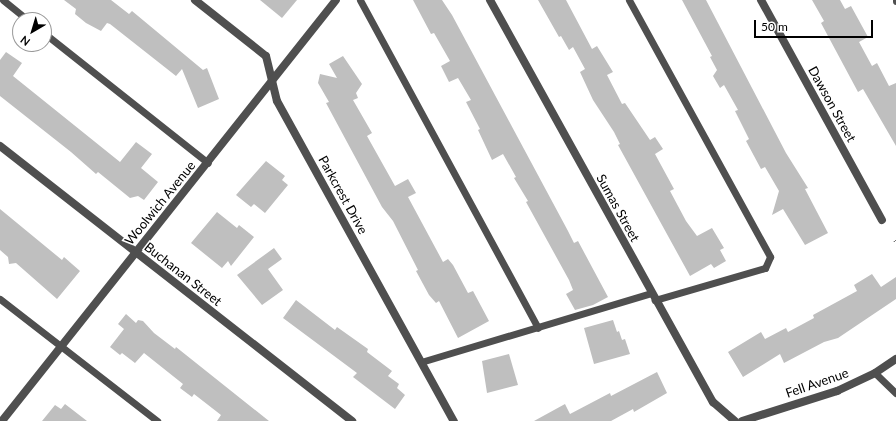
<!DOCTYPE html>
<html>
<head>
<meta charset="utf-8">
<style>
  body { margin:0 }
  #map { position:relative; width:896px; height:421px; overflow:hidden; background:#fff; font-family:Lato,sans-serif }
  div>[style] { position:absolute }
  .building>* { inset:0; background:#bfbfbf }
  .path>* { height:2.5px; margin-top:-1.25px; transform-origin:0; background:repeating-linear-gradient(90deg,#717171 0 1px,transparent 0 3px) }
  .lane>* { height:7px; margin:-3.5px; padding:0 3.5px; transform-origin:3.5px; border-radius:3.5px; background:#4f4f4f }
  .street>* { height:8px; margin:-4px; padding:0 4px; transform-origin:4px; border-radius:4px; background:#4f4f4f }
  span { translate:-50% -50%; white-space:nowrap; text-align:center; line-height:1.15; -webkit-text-stroke:3px #fff; paint-order:stroke }
  .street-label { font-size:13px; color:#000 }
  .north { position:absolute; left:12px; top:12px; width:40px; height:40px; box-sizing:border-box; background:#fff; border:1px solid #999; border-radius:50%; rotate:218deg; font-size:11px; font-weight:700; line-height:16px; text-align:center; color:#000 }
  .north::after { content:''; display:block; margin:auto; width:14px; height:18px; background:#000; clip-path:polygon(50% 0,100% 100%,50% 72%,0 100%) }
  .scale { position:absolute; left:754px; top:20px; width:119px; height:18px; box-sizing:border-box; border:2px solid #000; border-top:0; padding-left:5px; font-size:12px; line-height:14px; white-space:nowrap; color:#000; -webkit-text-stroke:3px #fff; paint-order:stroke }
</style>
</head>
<body>
<div id="map">
  <div class="building">
    <i style="clip-path:polygon(64px 0,111px 0,129px 14px,132px 11px,203px 70px,207px 68px,219px 99px,198px 108px,182px 69px,176px 76px,110px 24px,107px 23px,101px 31px,86px 23px,75px 14px,76px 9px)"></i>
    <i style="clip-path:polygon(260px 0,297px 0,282px 18px)"></i>
    <i style="clip-path:polygon(413px 0,442px 0,452px 15px,568px 231px,574px 243px,578px 241px,608px 297px,593px 305px,575px 310px,566px 294px,573px 290px,569px 280px,526px 202px,528px 201px,514px 178px,516px 177px,503px 154px,492px 160px,478px 130px,480px 129px,466px 102px,471px 100px,458px 78px,449px 82px,441px 66px,450px 61px,434px 33px,431px 34px)"></i>
    <i style="clip-path:polygon(538px 0,566px 0,592px 49px,597px 46px,613px 72px,607px 75px,622px 104px,625px 103px,650px 140px,655px 137px,663px 149px,655px 154px,674px 189px,670px 191px,686px 221px,697px 236px,712px 228px,724px 248px,720px 250px,726px 261px,714px 268px,711px 264px,690px 276px,618px 145px,620px 144px,614px 132px,593px 100px,580px 72px,585px 69px,573px 47px,569px 50px,561px 36px,559px 37px)"></i>
    <i style="clip-path:polygon(682px 0,706px 0,786px 153px,808px 188px,805px 189px,828px 233px,805px 245px,783px 209px,772px 215px,779px 191px,765px 167px,761px 169px,746px 141px,749px 139px,735px 111px,738px 110px,724px 85px,720px 88px,713px 76px,717px 70px,710px 57px,712px 56px)"></i>
    <i style="clip-path:polygon(812px 0,840px 0,845px 9px,851px 6px,868px 37px,859px 42px,872px 66px,877px 63px,889px 86px,896px 83px,896px 146px,863px 89px,858px 92px,821px 23px,824px 21px)"></i>
    <i style="clip-path:polygon(6px 52px,22px 63px,13px 76px,120px 162px,136px 142px,152px 154px,141px 168px,158px 182px,144px 200px,138px 196px,130px 198px,98px 172px,96px 174px,71px 152px,0 96px,0 60px)"></i>
    <i style="clip-path:polygon(343px 56px,362px 84px,356px 93px,358px 98px,353px 100px,372px 133px,367px 136px,395px 186px,408px 179px,416px 193px,408px 197px,443px 262px,448px 259px,453px 265px,468px 293px,473px 291px,489px 321px,458px 338px,439px 301px,436px 303px,429px 295px,416px 271px,418px 270px,393px 221px,382px 207px,326px 103px,329px 102px,318px 83px,320px 74px,337px 78px,329px 64px)"></i>
    <i style="clip-path:polygon(266px 161px,285px 176px,282px 180px,288px 185px,265px 213px,254px 204px,251px 207px,236px 195px)"></i>
    <i style="clip-path:polygon(0 209px,62px 260px,64px 257px,80px 271px,57px 299px,16px 263px,9px 264px,8px 257px,0 250px)"></i>
    <i style="clip-path:polygon(217px 212px,237px 228px,239px 225px,254px 237px,231px 266px,228px 261px,222px 268px,191px 243px)"></i>
    <i style="clip-path:polygon(274px 248px,282px 259px,268px 269px,283px 290px,262px 305px,237px 275px)"></i>
    <i style="clip-path:polygon(872px 274px,881px 287px,896px 277px,896px 299px,838px 338px,824px 342px,784px 363px,780px 354px,743px 377px,728px 352px,761px 332px,765px 339px,786px 328px,788px 332px,814px 318px,813px 315px,857px 291px,854px 285px)"></i>
    <i style="clip-path:polygon(296px 300px,335px 330px,337px 327px,368px 349px,367px 352px,392px 371px,388px 376px,399px 384px,397px 388px,405px 395px,395px 409px,353px 377px,357px 373px,283px 318px)"></i>
    <i style="clip-path:polygon(126px 314px,136px 323px,138px 320px,143px 321px,154px 333px,175px 349px,176px 347px,269px 421px,217px 421px,221px 415px,194px 394px,192px 397px,180px 388px,183px 384px,144px 353px,135px 363px,122px 353px,120px 355px,110px 347px,124px 329px,118px 324px)"></i>
    <i style="clip-path:polygon(613px 320px,617px 332px,619px 331px,622px 340px,625px 339px,630px 354px,594px 364px,584px 328px)"></i>
    <i style="clip-path:polygon(509px 354px,518px 385px,487px 393px,482px 361px)"></i>
    <i style="clip-path:polygon(657px 372px,667px 393px,634px 412px,633px 409px,611px 421px,534px 421px,565px 404px,570px 414px,610px 393px,611px 396px)"></i>
    <i style="clip-path:polygon(65px 404px,87px 421px,42px 421px,55px 405px,61px 409px)"></i>
  </div>
  <div class="path">
    <i style="left:895px;top:240px;width:2px;rotate:63deg"></i>
  </div>
  <div class="lane">
    <i style="left:3px;top:0;width:32px;rotate:39deg"></i>
    <i style="left:360px;top:0;width:373px;rotate:61.5deg"></i>
    <i style="left:629px;top:0;width:293px;rotate:61.2deg"></i>
    <i style="left:770px;top:257px;width:12px;rotate:114deg"></i>
    <i style="left:765px;top:268px;width:115px;rotate:163.8deg"></i>
    <i style="left:896px;top:0;width:1px;rotate:90deg"></i>
    <i style="left:44px;top:33px;width:209px;rotate:38.4deg"></i>
    <i style="left:0;top:299px;width:199px;rotate:37.8deg"></i>
    <i style="left:421px;top:362px;width:240px;rotate:-16.7deg"></i>
    <i style="left:875px;top:373px;width:29px;rotate:44deg"></i>
  </div>
  <div class="street">
    <i style="left:195px;top:0;width:90px;rotate:38.3deg"></i>
    <i style="left:266px;top:56px;width:46px;rotate:76.3deg"></i>
    <i style="left:277px;top:101px;width:366px;rotate:61.1deg"></i>
    <i style="left:490px;top:0;width:460px;rotate:61deg"></i>
    <i style="left:713px;top:402px;width:29px;rotate:41deg"></i>
    <i style="left:761px;top:0;width:251px;rotate:61.2deg"></i>
    <i style="left:0;top:146px;width:447px;rotate:38deg"></i>
    <i style="left:2px;top:421px;width:537px;rotate:-51.57deg"></i>
    <i style="left:742px;top:421px;width:100px;rotate:-17.5deg"></i>
    <i style="left:837px;top:391px;width:42px;rotate:-25.3deg"></i>
    <i style="left:875px;top:373px;width:25px;rotate:-34deg"></i>
  </div>
  <div class="street-label">
    <span style="left:832px;top:104px;rotate:61deg">Dawson Street</span>
    <span style="left:343px;top:195px;rotate:61deg">Parkcrest Drive</span>
    <span style="left:160px;top:203px;rotate:-51deg">Woolwich Avenue</span>
    <span style="left:618px;top:208px;rotate:61deg">Sumas Street</span>
    <span style="left:183px;top:274px;rotate:38deg">Buchanan Street</span>
    <span style="left:817px;top:383px;rotate:-19deg">Fell Avenue</span>
  </div>
  <div class="north">N</div>
  <div class="scale">50 m</div>
</div>
</body>
</html>
